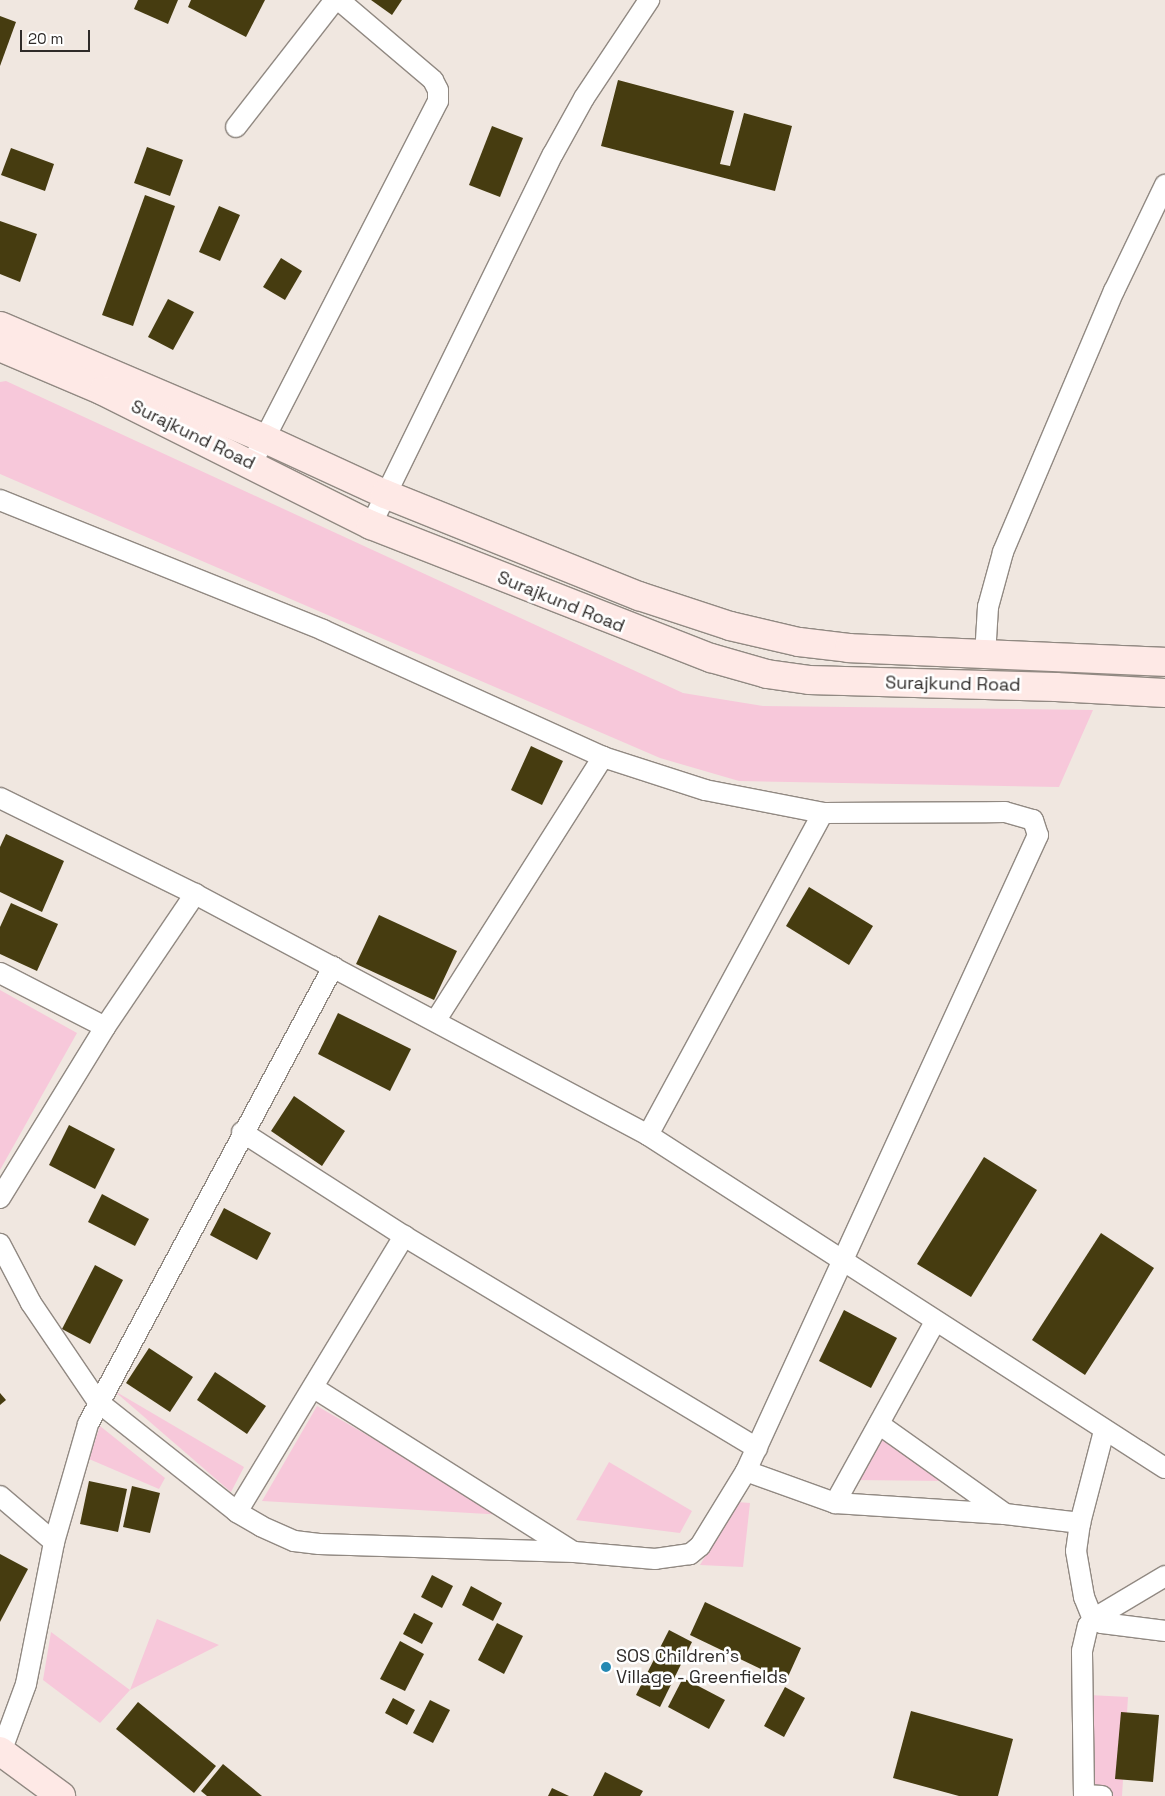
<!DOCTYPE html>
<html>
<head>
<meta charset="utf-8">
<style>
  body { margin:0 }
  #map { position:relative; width:1165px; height:1796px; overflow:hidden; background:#f0e7e0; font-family:"Space Grotesk",sans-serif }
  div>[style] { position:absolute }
  .green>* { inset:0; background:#f7c8da }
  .building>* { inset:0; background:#463c10 }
  .roads { filter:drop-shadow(1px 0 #918982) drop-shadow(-1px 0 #918982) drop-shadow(0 1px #918982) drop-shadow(0 -1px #918982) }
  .street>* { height:20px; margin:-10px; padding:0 10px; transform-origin:10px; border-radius:10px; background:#fff }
  .secondary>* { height:28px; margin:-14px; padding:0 14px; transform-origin:14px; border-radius:14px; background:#fee9e6 }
  .dots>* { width:14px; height:14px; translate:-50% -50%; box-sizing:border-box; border:2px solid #fff; border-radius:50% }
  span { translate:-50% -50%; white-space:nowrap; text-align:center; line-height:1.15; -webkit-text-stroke:5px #fff; paint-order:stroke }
  .street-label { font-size:18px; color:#2f2b29 }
  .poi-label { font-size:18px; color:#2f2b29 }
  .left { translate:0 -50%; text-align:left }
  .scale { position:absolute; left:20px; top:30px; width:70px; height:22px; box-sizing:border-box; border:2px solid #2f2b29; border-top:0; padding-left:6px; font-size:15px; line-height:18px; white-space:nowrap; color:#2f2b29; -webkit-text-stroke:4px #fff; paint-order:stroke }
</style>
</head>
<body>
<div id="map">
  <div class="green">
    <i style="clip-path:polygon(6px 381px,683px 693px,763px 706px,1093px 710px,1059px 787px,739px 781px,660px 758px,0 474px,0 382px)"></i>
    <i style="clip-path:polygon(0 990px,77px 1033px,0 1170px)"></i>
    <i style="clip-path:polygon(113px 1390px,244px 1467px,231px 1492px)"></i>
    <i style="clip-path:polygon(317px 1406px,505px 1515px,262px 1501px)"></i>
    <i style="clip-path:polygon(100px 1426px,165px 1478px,159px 1489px,89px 1459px)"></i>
    <i style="clip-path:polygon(877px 1433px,946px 1481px,854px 1480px)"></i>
    <i style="clip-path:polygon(609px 1462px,692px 1511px,680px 1533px,576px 1520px)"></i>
    <i style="clip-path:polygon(737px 1502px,750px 1503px,743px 1567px,700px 1565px)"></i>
    <i style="clip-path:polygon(157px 1619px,219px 1645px,130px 1690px,100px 1723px,43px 1680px,51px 1632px,130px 1690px)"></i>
    <i style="clip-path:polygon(1089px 1695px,1128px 1697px,1122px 1796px,1095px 1796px)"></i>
  </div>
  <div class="building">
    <i style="clip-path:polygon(138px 0,178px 0,168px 24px,134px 9px)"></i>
    <i style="clip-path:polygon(191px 0,265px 0,246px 37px,188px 7px)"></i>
    <i style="clip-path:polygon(371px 0,402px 0,392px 15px)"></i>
    <i style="clip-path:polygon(0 16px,16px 22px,0 66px)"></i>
    <i style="clip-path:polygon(618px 80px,734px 111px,720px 164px,730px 166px,744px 113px,792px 126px,775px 191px,601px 146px)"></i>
    <i style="clip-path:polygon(492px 126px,523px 138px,500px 197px,469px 185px)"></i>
    <i style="clip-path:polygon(147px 147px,183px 160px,170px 196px,134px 183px)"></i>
    <i style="clip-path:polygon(11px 148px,54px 164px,45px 191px,1px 175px)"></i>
    <i style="clip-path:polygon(145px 195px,175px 206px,133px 326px,102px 315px)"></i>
    <i style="clip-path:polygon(219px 206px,240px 215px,220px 261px,199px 252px)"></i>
    <i style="clip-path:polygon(0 221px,37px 234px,20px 282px,0 274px)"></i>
    <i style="clip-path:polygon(281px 258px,302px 271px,285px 300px,263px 287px)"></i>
    <i style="clip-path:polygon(168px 299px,194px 312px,173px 350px,148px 337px)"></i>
    <i style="clip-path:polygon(531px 746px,563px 761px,542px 805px,511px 790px)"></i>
    <i style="clip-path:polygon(6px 834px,64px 861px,42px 912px,0 892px,0 847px)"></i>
    <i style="clip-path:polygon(809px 887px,873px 926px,849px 965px,786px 926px)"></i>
    <i style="clip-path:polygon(11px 903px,58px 924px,37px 971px,0 954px,0 927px)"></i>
    <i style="clip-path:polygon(379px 915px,457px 951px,434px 1000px,356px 964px)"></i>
    <i style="clip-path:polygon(338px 1013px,411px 1049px,390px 1091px,318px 1054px)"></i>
    <i style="clip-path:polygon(294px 1096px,345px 1131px,322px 1166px,271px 1131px)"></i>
    <i style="clip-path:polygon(69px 1125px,115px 1149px,95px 1189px,49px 1165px)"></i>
    <i style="clip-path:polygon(984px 1157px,1037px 1190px,971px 1297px,917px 1264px)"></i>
    <i style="clip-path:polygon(102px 1194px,149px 1219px,135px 1246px,88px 1222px)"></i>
    <i style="clip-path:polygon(224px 1208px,271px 1233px,257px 1260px,210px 1235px)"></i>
    <i style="clip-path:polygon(1101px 1233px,1154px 1268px,1085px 1375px,1032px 1340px)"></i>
    <i style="clip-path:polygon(95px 1265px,123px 1280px,90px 1344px,62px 1329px)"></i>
    <i style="clip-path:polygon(844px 1310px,897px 1338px,871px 1388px,819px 1361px)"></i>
    <i style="clip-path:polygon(149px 1348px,193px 1377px,170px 1412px,126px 1383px)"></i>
    <i style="clip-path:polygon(215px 1372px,266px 1406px,247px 1434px,197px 1400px)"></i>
    <i style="clip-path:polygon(0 1393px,6px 1400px,0 1405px)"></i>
    <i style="clip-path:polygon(89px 1481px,127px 1489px,118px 1532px,80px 1524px)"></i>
    <i style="clip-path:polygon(132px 1486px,160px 1493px,150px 1533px,123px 1527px)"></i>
    <i style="clip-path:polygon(0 1554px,28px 1569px,0 1622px)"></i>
    <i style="clip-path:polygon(432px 1575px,453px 1586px,442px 1608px,421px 1597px)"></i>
    <i style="clip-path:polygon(471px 1586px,502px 1603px,493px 1621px,462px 1605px)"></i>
    <i style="clip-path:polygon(705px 1602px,801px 1648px,786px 1681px,690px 1635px)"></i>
    <i style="clip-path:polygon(414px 1613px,433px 1623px,422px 1644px,403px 1634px)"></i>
    <i style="clip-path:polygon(497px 1623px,523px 1636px,504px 1674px,478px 1660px)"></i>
    <i style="clip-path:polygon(669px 1630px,692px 1642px,660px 1707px,636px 1695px)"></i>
    <i style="clip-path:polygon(400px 1641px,424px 1654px,405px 1691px,380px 1679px)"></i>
    <i style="clip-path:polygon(683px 1678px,725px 1700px,709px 1729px,668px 1707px)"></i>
    <i style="clip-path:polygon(785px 1687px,805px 1698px,784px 1737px,764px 1726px)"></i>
    <i style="clip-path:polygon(393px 1698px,415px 1710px,407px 1725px,385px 1713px)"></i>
    <i style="clip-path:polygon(430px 1700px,450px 1710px,433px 1743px,413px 1733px)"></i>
    <i style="clip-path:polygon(138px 1702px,216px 1766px,194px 1793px,116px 1729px)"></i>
    <i style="clip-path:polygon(911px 1711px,1013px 1739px,998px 1796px,959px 1796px,893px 1778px)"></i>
    <i style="clip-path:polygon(1121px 1712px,1159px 1715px,1153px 1782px,1115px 1779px)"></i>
    <i style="clip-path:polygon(223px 1764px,262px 1796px,207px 1796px,201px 1791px)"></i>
    <i style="clip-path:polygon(605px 1772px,643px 1791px,640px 1796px,593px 1796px)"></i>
    <i style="clip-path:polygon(552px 1788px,569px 1796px,548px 1796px)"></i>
  </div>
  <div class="roads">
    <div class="street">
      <i style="left:236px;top:127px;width:161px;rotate:-52.1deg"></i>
      <i style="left:252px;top:463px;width:407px;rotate:-62.8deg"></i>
      <i style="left:438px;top:101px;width:11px;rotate:-90deg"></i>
      <i style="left:438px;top:90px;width:11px;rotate:-117deg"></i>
      <i style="left:433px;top:80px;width:123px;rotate:-139.6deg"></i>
      <i style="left:0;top:500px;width:348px;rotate:21.9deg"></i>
      <i style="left:323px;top:630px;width:307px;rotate:24.4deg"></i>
      <i style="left:603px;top:757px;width:107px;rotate:17.9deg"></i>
      <i style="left:705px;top:790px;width:120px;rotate:11deg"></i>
      <i style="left:823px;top:813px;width:182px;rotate:-0.3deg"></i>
      <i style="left:1005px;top:812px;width:29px;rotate:16deg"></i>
      <i style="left:1033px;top:820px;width:16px;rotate:72deg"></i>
      <i style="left:1038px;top:835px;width:700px;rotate:114.66deg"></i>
      <i style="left:746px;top:1471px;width:88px;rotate:121.5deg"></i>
      <i style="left:700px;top:1546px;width:13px;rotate:141deg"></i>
      <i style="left:690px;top:1554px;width:35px;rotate:172deg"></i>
      <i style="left:655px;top:1559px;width:81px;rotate:-175.1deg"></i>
      <i style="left:574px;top:1552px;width:255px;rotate:-178.2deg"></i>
      <i style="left:319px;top:1544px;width:25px;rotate:-173deg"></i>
      <i style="left:294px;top:1541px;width:36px;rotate:-156deg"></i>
      <i style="left:261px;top:1526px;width:28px;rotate:-150deg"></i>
      <i style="left:237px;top:1512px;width:177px;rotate:-141.6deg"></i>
      <i style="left:98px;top:1402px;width:120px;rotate:-124.1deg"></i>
      <i style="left:31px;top:1303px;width:67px;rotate:-117.7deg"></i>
      <i style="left:371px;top:525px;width:413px;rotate:-63.9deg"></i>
      <i style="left:553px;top:154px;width:64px;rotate:-61deg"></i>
      <i style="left:584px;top:98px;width:118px;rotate:-56.4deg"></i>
      <i style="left:985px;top:656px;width:49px;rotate:-86.5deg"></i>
      <i style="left:988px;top:607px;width:57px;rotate:-74.7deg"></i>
      <i style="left:1003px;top:552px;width:284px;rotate:-67deg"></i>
      <i style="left:1114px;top:291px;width:118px;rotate:-64.3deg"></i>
      <i style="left:0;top:798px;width:217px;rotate:26.2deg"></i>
      <i style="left:195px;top:894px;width:513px;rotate:28.01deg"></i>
      <i style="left:648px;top:1135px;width:615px;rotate:32.79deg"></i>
      <i style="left:0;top:973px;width:118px;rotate:27.2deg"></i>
      <i style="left:436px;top:1020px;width:312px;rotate:-57.6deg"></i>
      <i style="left:242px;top:1132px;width:193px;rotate:32.7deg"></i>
      <i style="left:404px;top:1236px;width:412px;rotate:31deg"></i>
      <i style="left:648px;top:1135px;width:366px;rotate:-61.5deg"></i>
      <i style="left:0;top:1198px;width:201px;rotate:-58.4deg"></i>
      <i style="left:105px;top:1027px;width:161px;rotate:-55.9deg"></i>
      <i style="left:314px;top:1388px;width:305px;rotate:32.3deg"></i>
      <i style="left:879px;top:1424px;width:155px;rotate:35.5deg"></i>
      <i style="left:1104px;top:1431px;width:95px;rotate:104.6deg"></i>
      <i style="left:1080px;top:1523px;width:28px;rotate:98deg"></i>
      <i style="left:1076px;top:1551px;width:47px;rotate:80.1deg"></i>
      <i style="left:1084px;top:1597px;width:24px;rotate:68deg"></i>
      <i style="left:1093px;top:1619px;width:10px;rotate:24deg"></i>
      <i style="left:1102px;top:1623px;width:64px;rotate:7.2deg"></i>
      <i style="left:746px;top:1471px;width:95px;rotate:19.8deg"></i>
      <i style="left:835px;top:1503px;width:170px;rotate:3.7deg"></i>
      <i style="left:1005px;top:1514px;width:76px;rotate:6.8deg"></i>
      <i style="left:0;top:1496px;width:71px;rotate:40.4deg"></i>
      <i style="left:835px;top:1503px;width:207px;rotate:-61.1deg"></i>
      <i style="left:237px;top:1512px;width:323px;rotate:-58.8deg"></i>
      <i style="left:1px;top:1752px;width:72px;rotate:-69.8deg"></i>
      <i style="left:26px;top:1684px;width:145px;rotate:-78.8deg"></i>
      <i style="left:54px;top:1542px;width:123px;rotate:-73.9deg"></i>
      <i style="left:88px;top:1424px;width:519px;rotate:-61.8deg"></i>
      <i style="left:1084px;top:1795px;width:18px;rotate:3deg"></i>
      <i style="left:1084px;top:1796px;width:145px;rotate:-90.8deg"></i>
      <i style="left:1082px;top:1651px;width:26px;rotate:-77deg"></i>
      <i style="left:1088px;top:1626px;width:9px;rotate:-54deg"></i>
      <i style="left:1093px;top:1619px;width:84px;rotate:-30.8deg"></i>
    </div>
    <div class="secondary">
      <i style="left:0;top:326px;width:286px;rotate:23.1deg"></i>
      <i style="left:263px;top:438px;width:134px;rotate:24.7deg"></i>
      <i style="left:385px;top:494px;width:274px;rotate:21.9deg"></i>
      <i style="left:639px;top:596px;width:96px;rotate:18.2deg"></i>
      <i style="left:730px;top:626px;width:71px;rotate:13.1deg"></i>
      <i style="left:799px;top:642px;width:50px;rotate:6.8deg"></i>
      <i style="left:849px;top:648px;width:316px;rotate:2.5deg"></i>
      <i style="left:0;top:347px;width:112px;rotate:23.1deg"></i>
      <i style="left:103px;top:391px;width:300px;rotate:26.6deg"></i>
      <i style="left:371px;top:525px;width:365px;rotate:21.4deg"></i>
      <i style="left:711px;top:658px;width:58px;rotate:15.9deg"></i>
      <i style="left:767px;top:674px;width:42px;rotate:8.1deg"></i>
      <i style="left:809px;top:680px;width:247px;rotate:1.6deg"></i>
      <i style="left:1056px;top:687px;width:109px;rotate:3.2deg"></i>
      <i style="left:0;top:1751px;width:76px;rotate:36.4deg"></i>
    </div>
  </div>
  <div class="dots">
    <i style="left:606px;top:1667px;background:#2589b3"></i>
  </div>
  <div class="street-label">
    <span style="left:193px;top:435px;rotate:26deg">Surajkund Road</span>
    <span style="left:561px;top:602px;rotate:22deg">Surajkund Road</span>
    <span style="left:953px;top:684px;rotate:1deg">Surajkund Road</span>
  </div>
  <div class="poi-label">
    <span class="left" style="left:616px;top:1667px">SOS Children's<br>Village - Greenfields</span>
  </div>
  <div class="scale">20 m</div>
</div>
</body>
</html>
